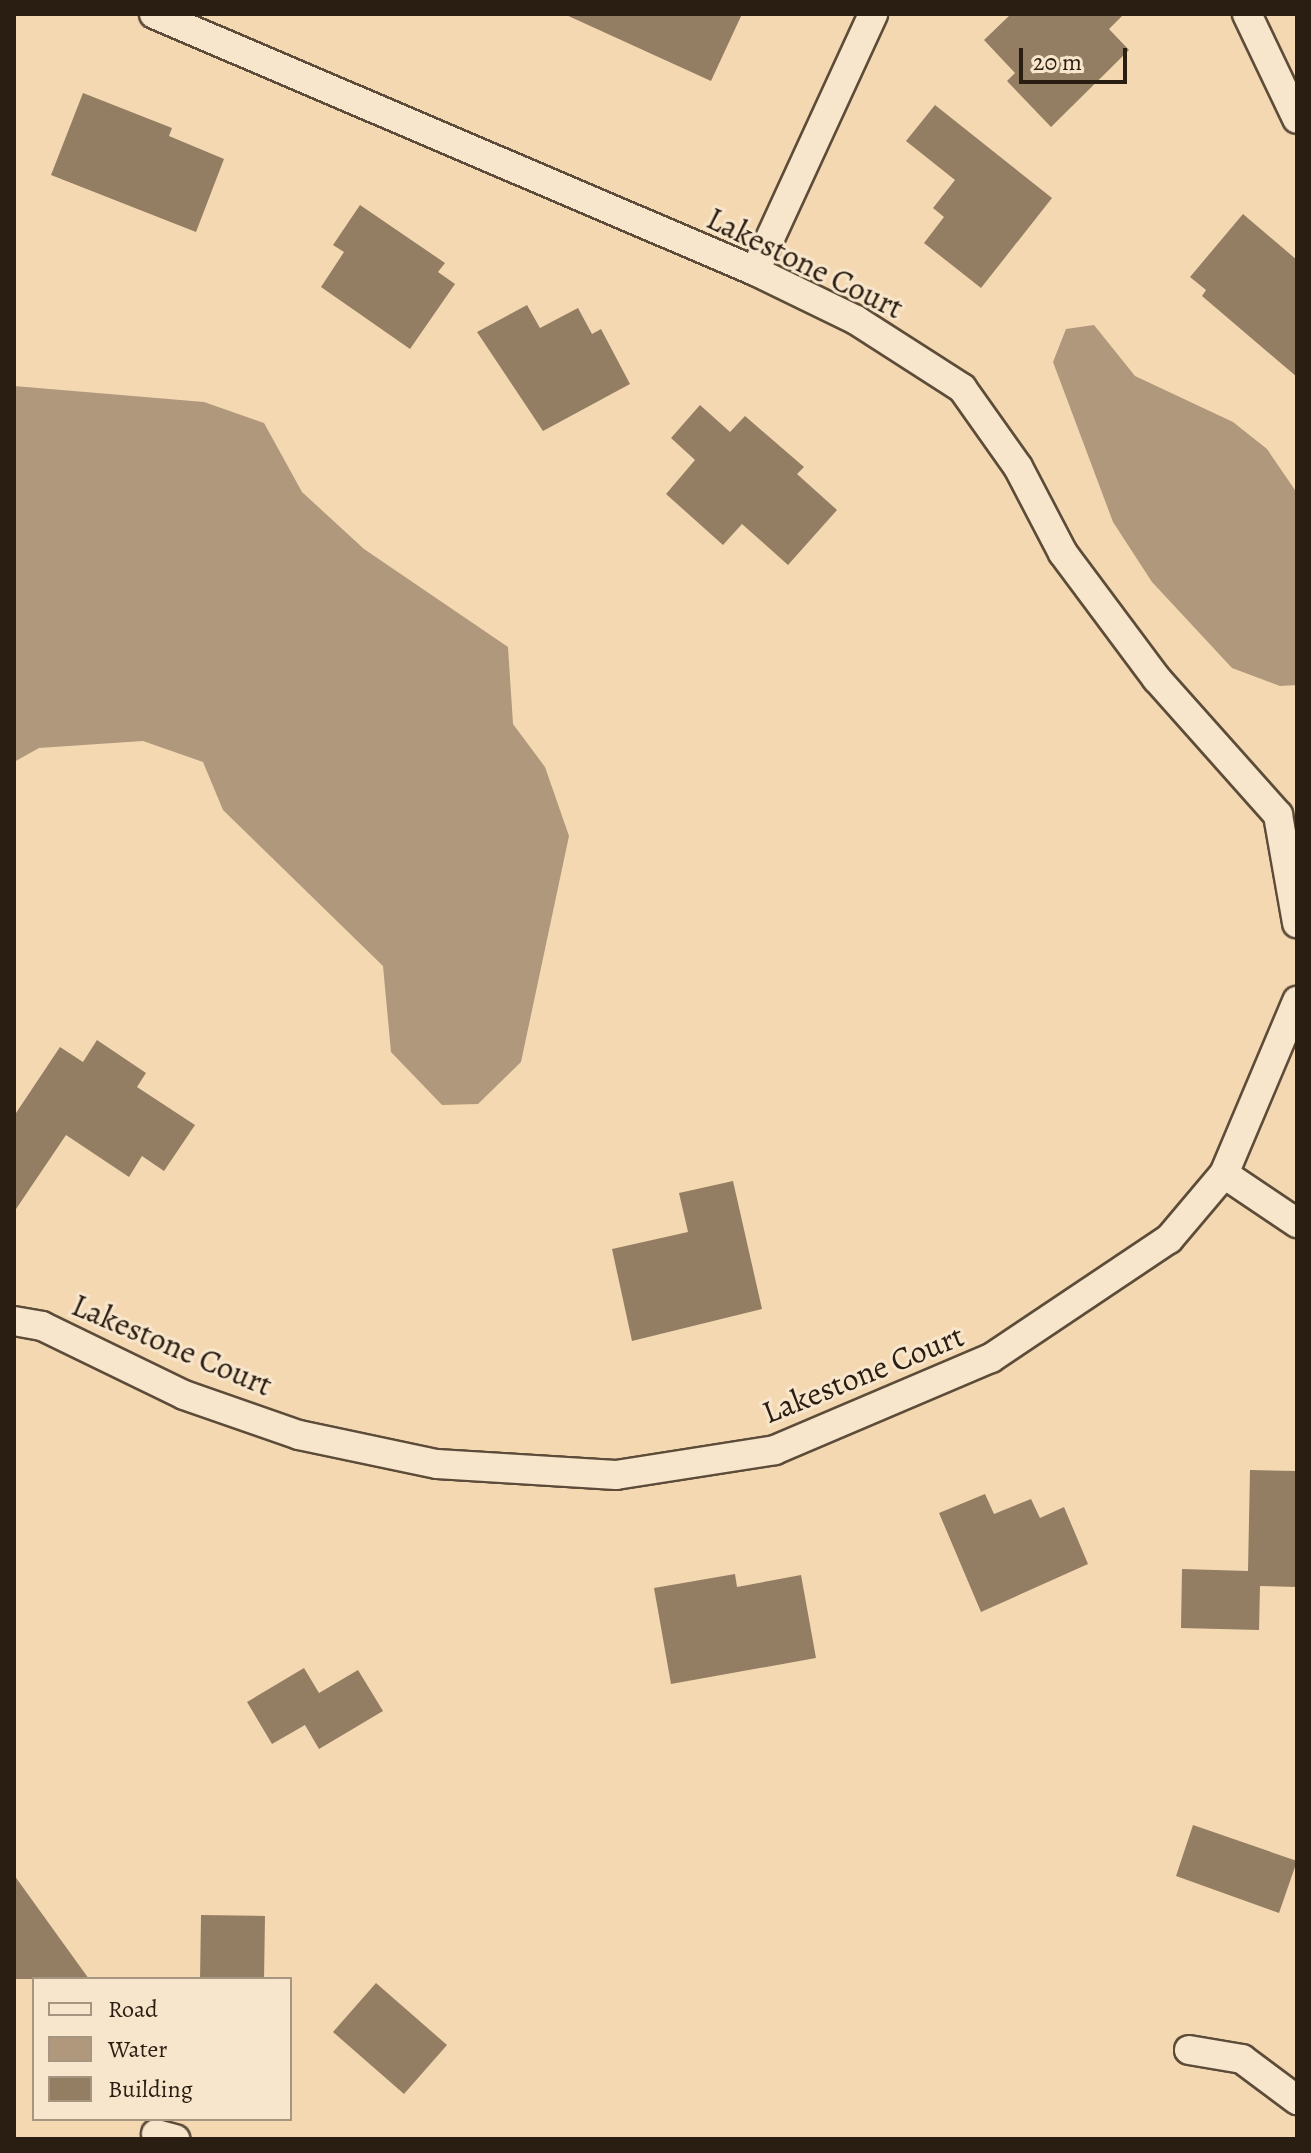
<!DOCTYPE html>
<html>
<head>
<meta charset="utf-8">
<style>
  body { margin:0 }
  #map { position:relative; width:1311px; height:2153px; overflow:hidden; background:#f4d8b1; font-family:Alegreya,serif }
  div>[style] { position:absolute }
  .water>* { inset:0; background:#af987b }
  .building>* { inset:0; background:#937e64 }
  .roads { filter:drop-shadow(2px 0 #5c4c39) drop-shadow(-2px 0 #5c4c39) drop-shadow(0 2px #5c4c39) drop-shadow(0 -2px #5c4c39) }
  .street>* { height:28px; margin:-14px; padding:0 14px; transform-origin:14px; border-radius:14px; background:#f8e6cc }
  span { translate:-50% -50%; white-space:nowrap; text-align:center; line-height:1.15; -webkit-text-stroke:6px #f8e6cc; paint-order:stroke }
  .street-label { font-size:32px; color:#2a1d11 }
  .frame { position:absolute; inset:0; border:16px solid #2a1d11; pointer-events:none }
  .legend { position:absolute; left:32px; top:1977px; width:260px; height:144px; box-sizing:border-box; background:#f8e6cc; border:2px solid #a69681; margin:0; padding:10px 14px; list-style:none; font-size:24px; color:#2a1d11 }
  .legend li { display:flex; align-items:center; gap:16px; height:40px }
  .legend b { width:40px; border:2px solid #a69681 }
  .scale { position:absolute; left:1019px; top:48px; width:108px; height:36px; box-sizing:border-box; border:4px solid #2a1d11; border-top:0; padding-left:10px; font-size:24px; line-height:28px; white-space:nowrap; color:#2a1d11; -webkit-text-stroke:6px #f8e6cc; paint-order:stroke }
</style>
</head>
<body>
<div id="map">
  <div class="water">
    <i style="clip-path:polygon(1094px 325px,1135px 376px,1233px 422px,1267px 449px,1297px 493px,1297px 685px,1280px 686px,1232px 668px,1152px 582px,1113px 522px,1053px 362px,1066px 329px)"></i>
    <i style="clip-path:polygon(14px 386px,204px 402px,264px 423px,302px 492px,364px 549px,508px 647px,513px 724px,545px 767px,569px 836px,521px 1062px,478px 1104px,442px 1105px,391px 1052px,383px 966px,223px 810px,203px 762px,143px 741px,39px 748px,14px 762px)"></i>
  </div>
  <div class="building">
    <i style="clip-path:polygon(564px 14px,742px 14px,711px 81px)"></i>
    <i style="clip-path:polygon(1011px 14px,1124px 14px,1109px 29px,1129px 50px,1051px 127px,1007px 81px,1015px 73px,984px 40px)"></i>
    <i style="clip-path:polygon(83px 93px,172px 128px,169px 136px,224px 159px,196px 232px,51px 175px)"></i>
    <i style="clip-path:polygon(935px 105px,1052px 198px,981px 288px,924px 243px,944px 217px,933px 208px,955px 180px,906px 141px)"></i>
    <i style="clip-path:polygon(360px 205px,445px 263px,438px 272px,455px 284px,410px 349px,321px 287px,344px 252px,333px 245px)"></i>
    <i style="clip-path:polygon(1243px 214px,1297px 260px,1297px 377px,1202px 296px,1206px 290px,1190px 277px)"></i>
    <i style="clip-path:polygon(527px 305px,540px 328px,578px 308px,592px 334px,601px 329px,630px 384px,543px 431px,477px 332px)"></i>
    <i style="clip-path:polygon(700px 405px,730px 432px,745px 416px,804px 467px,797px 474px,837px 510px,788px 565px,742px 524px,723px 545px,666px 494px,695px 460px,671px 438px)"></i>
    <i style="clip-path:polygon(97px 1040px,146px 1073px,137px 1087px,195px 1125px,164px 1171px,142px 1156px,129px 1177px,66px 1135px,14px 1212px,14px 1116px,60px 1047px,83px 1062px)"></i>
    <i style="clip-path:polygon(733px 1181px,762px 1309px,632px 1341px,612px 1249px,688px 1232px,679px 1193px)"></i>
    <i style="clip-path:polygon(1250px 1470px,1297px 1471px,1297px 1587px,1260px 1586px,1259px 1630px,1181px 1628px,1182px 1569px,1248px 1571px)"></i>
    <i style="clip-path:polygon(985px 1494px,994px 1514px,1031px 1499px,1040px 1518px,1064px 1507px,1088px 1564px,981px 1612px,939px 1513px)"></i>
    <i style="clip-path:polygon(735px 1574px,737px 1587px,801px 1575px,816px 1658px,671px 1684px,654px 1588px)"></i>
    <i style="clip-path:polygon(304px 1668px,319px 1693px,358px 1670px,383px 1711px,319px 1749px,305px 1725px,272px 1744px,247px 1702px)"></i>
    <i style="clip-path:polygon(1193px 1825px,1297px 1861px,1279px 1913px,1176px 1876px)"></i>
    <i style="clip-path:polygon(14px 1875px,89px 1979px,14px 1979px)"></i>
    <i style="clip-path:polygon(201px 1915px,265px 1916px,264px 1979px,200px 1979px)"></i>
    <i style="clip-path:polygon(376px 1983px,447px 2045px,404px 2094px,333px 2032px)"></i>
  </div>
  <div class="roads">
    <div class="street">
      <i style="left:154px;top:14px;width:654px;rotate:23.15deg"></i>
      <i style="left:755px;top:271px;width:112px;rotate:25.9deg"></i>
      <i style="left:856px;top:320px;width:126px;rotate:32.7deg"></i>
      <i style="left:962px;top:388px;width:97px;rotate:54.7deg"></i>
      <i style="left:1018px;top:467px;width:97px;rotate:62.4deg"></i>
      <i style="left:1063px;top:553px;width:157px;rotate:53.3deg"></i>
      <i style="left:1157px;top:679px;width:182px;rotate:48.3deg"></i>
      <i style="left:1278px;top:815px;width:110px;rotate:80deg"></i>
      <i style="left:1247px;top:14px;width:116px;rotate:64.5deg"></i>
      <i style="left:755px;top:271px;width:283px;rotate:-65.3deg"></i>
      <i style="left:1224px;top:1174px;width:88px;rotate:33.9deg"></i>
      <i style="left:14px;top:1321px;width:28px;rotate:10deg"></i>
      <i style="left:42px;top:1326px;width:158px;rotate:25.9deg"></i>
      <i style="left:184px;top:1395px;width:122px;rotate:19.2deg"></i>
      <i style="left:299px;top:1435px;width:141px;rotate:11.9deg"></i>
      <i style="left:437px;top:1464px;width:179px;rotate:3.5deg"></i>
      <i style="left:616px;top:1475px;width:161px;rotate:-8.9deg"></i>
      <i style="left:775px;top:1450px;width:235px;rotate:-23.1deg"></i>
      <i style="left:991px;top:1358px;width:214px;rotate:-33.8deg"></i>
      <i style="left:1169px;top:1239px;width:85px;rotate:-49.8deg"></i>
      <i style="left:1224px;top:1174px;width:188px;rotate:-67.1deg"></i>
      <i style="left:1189px;top:2050px;width:54px;rotate:9.6deg"></i>
      <i style="left:1242px;top:2059px;width:69px;rotate:36.7deg"></i>
      <i style="left:156px;top:2134px;width:20px;rotate:15deg"></i>
    </div>
  </div>
  <div class="street-label">
    <span style="left:805px;top:263px;rotate:26deg">Lakestone Court</span>
    <span style="left:172px;top:1345px;rotate:23deg">Lakestone Court</span>
    <span style="left:863px;top:1374px;rotate:-22deg">Lakestone Court</span>
  </div>
  <div class="frame"></div>
  <ul class="legend">
  <li><b style="height:10px;background:#f8e6cc"></b>Road</li>
  <li><b style="height:22px;background:#af987b"></b>Water</li>
  <li><b style="height:22px;background:#937e64"></b>Building</li>
  </ul>
  <div class="scale">20 m</div>
</div>
</body>
</html>
